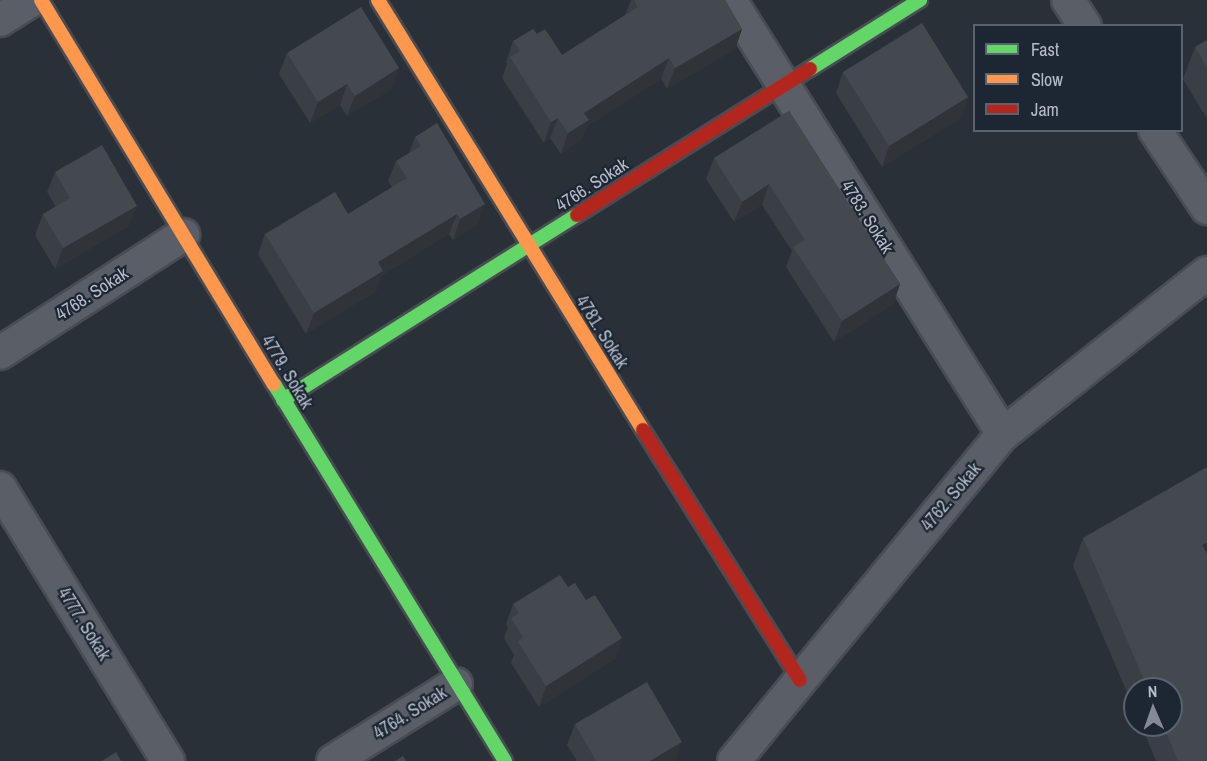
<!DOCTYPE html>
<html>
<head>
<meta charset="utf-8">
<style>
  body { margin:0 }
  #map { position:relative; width:1207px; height:761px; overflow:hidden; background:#2a3038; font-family:"Archivo Narrow",sans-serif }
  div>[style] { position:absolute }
  .roads { filter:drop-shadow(2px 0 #484c53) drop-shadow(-2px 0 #484c53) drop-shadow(0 2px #484c53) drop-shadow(0 -2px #484c53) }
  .street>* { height:32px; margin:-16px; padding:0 16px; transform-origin:16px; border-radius:16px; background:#5a5e66 }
  .fast>* { height:14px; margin:-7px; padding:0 7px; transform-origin:7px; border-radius:7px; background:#63d668 }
  .slow>* { height:14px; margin:-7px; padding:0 7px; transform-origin:7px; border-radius:7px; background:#ff974d }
  .jam>* { height:14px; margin:-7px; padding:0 7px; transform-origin:7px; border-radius:7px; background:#b3261e }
  .wall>* { inset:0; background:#3a3f45 }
  .shaded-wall>* { inset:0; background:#303338 }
  .building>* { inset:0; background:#444950 }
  span { translate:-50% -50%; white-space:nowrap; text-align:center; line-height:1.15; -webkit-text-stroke:4.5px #1d2633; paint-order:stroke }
  .street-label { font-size:18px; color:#b4bcc9 }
  .legend { position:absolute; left:973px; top:24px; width:210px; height:108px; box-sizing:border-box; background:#1d2633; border:2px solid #59626f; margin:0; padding:8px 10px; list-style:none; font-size:18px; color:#b4bcc9 }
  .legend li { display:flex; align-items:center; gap:12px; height:30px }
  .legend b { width:30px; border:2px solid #59626f }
  .north { position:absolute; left:1123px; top:677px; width:60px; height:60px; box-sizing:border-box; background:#1d2633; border:2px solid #59626f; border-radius:50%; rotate:358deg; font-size:16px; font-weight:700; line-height:24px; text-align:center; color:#b4bcc9 }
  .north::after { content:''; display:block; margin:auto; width:21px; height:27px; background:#848b96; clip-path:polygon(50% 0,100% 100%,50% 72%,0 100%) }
</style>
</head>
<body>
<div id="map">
  <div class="roads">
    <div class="street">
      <i style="left:730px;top:0;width:513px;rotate:57.83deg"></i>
      <i style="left:1068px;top:0;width:31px;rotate:57deg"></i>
      <i style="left:0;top:20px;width:38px;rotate:-32deg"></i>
      <i style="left:1155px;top:130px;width:94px;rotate:56.3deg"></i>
      <i style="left:0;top:353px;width:218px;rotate:-32.8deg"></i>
      <i style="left:0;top:488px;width:321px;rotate:58.4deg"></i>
      <i style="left:333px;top:761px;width:145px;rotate:-32deg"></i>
      <i style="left:734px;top:761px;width:423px;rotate:-50.6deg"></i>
      <i style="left:1003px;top:434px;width:260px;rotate:-38.3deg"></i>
    </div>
    <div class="fast">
      <i style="left:810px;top:69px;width:130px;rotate:-32.1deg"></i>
      <i style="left:274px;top:384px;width:442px;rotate:58.5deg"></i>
      <i style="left:283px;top:400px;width:347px;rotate:-32.2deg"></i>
    </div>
    <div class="slow">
      <i style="left:41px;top:0;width:449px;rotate:58.8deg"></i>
      <i style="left:378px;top:0;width:505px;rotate:58.36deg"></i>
    </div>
    <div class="jam">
      <i style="left:577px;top:215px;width:275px;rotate:-32.1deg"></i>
      <i style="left:643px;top:430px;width:295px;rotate:57.9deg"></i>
    </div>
  </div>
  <div class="wall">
    <i style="clip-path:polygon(631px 0,725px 0,742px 29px,735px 49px,667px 89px,661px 79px,586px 127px,581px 140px,561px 154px,550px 138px,544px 143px,502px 78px,507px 64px,506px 62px,513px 41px,537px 34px,562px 55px,625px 15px)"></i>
    <i style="clip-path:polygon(1207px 40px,1207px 119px,1183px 79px,1195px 47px)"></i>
    <i style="clip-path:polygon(287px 53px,392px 89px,347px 116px,340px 105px,310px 123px,279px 74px)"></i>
    <i style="clip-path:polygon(843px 72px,968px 97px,961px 118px,882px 167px,836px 93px)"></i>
    <i style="clip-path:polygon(789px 111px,900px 284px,893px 304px,834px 342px,786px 267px,792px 251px,762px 205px,734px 222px,706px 179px,714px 158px)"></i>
    <i style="clip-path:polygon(415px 137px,478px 224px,453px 240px,449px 234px,381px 276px,376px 291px,306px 334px,258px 254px,265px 234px,348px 214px,392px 187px,388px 181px,396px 161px,409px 153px)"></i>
    <i style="clip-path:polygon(55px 172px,129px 226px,55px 269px,35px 235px,43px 214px,56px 207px,47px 192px)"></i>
    <i style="clip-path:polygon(1207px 467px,1207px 761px,1156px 761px,1141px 725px,1171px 725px,1171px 689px,1135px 689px,1135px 711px,1073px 566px,1083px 538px)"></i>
    <i style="clip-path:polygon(568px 587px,586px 600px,622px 638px,615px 659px,539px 707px,511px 663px,514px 655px,504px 638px,508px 627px,506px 624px,513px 604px)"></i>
    <i style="clip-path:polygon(575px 724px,676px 761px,577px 761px,567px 745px)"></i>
  </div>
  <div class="shaded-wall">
    <i style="clip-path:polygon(742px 29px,735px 49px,667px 89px,675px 68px)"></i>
    <i style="clip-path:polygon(669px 58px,661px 79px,586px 127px,581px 140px,561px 154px,568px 133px,584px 113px)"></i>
    <i style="clip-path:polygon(399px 68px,392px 89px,347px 116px,355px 96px)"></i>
    <i style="clip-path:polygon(347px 84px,340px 105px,310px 123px,318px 102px)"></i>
    <i style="clip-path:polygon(968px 97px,961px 118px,882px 167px,889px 146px)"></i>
    <i style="clip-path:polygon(558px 118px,550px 138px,544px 143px,551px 122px)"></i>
    <i style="clip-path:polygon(769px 184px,762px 205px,734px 222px,742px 202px)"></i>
    <i style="clip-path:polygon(485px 204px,478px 224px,453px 240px,460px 219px)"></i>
    <i style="clip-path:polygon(137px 206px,129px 226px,55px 269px,63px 248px)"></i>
    <i style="clip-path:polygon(457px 214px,449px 234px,381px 276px,376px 291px,306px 334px,314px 313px,378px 262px)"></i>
    <i style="clip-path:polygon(900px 284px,893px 304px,834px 342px,842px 321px)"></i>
    <i style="clip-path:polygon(1207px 542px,1207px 564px,1202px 545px)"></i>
    <i style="clip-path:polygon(622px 638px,615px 659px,539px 707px,546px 686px)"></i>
    <i style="clip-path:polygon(682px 742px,676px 761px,650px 761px)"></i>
  </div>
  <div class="building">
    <i style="clip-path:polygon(634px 0,725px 0,742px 29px,675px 68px,669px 58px,584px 113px,589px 120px,568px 133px,558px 118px,551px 122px,510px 57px,520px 51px,513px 41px,533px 29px,537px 34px,545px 29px,562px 55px,638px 7px)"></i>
    <i style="clip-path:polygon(361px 7px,399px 68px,355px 96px,347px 84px,318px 102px,287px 53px)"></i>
    <i style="clip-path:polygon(922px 23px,968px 97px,889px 146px,843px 72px)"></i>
    <i style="clip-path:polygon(1207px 40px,1207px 68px,1195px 47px)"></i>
    <i style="clip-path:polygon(789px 111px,900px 284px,842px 321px,793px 247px,805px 240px,769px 184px,742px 202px,714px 158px)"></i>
    <i style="clip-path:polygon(437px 123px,485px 204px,460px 219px,457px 214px,378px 262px,383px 271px,314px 313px,265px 234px,335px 192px,348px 214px,407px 178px,396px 161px,421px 146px,415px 137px)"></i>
    <i style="clip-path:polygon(102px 145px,137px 206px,63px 248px,43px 214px,70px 198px,55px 172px)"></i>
    <i style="clip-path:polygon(1207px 467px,1207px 542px,1202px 545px,1207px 553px,1207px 761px,1178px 761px,1163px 725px,1171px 725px,1171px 689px,1148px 689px,1083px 538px)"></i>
    <i style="clip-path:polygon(560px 575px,568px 587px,575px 583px,586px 600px,595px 595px,622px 638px,546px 686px,518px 642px,523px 637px,511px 618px,519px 613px,513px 604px)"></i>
    <i style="clip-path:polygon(647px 682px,682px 742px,650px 761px,596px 761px,575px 724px)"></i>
    <i style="clip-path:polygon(116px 752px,121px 761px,102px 761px)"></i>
    <i style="clip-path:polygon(403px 756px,406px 761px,395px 761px)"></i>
  </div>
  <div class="street-label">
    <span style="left:592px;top:185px;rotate:-33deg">4766. Sokak</span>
    <span style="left:867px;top:217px;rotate:58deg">4783. Sokak</span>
    <span style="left:92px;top:294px;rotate:-33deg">4768. Sokak</span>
    <span style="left:602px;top:332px;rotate:58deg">4781. Sokak</span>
    <span style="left:287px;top:372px;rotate:59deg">4779. Sokak</span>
    <span style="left:951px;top:497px;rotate:-50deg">4762. Sokak</span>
    <span style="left:84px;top:624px;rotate:58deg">4777. Sokak</span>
    <span style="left:410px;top:713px;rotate:-32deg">4764. Sokak</span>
  </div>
  <ul class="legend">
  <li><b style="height:8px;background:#63d668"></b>Fast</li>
  <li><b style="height:8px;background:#ff974d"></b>Slow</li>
  <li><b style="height:8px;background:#b3261e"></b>Jam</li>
  </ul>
  <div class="north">N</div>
</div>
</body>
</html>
